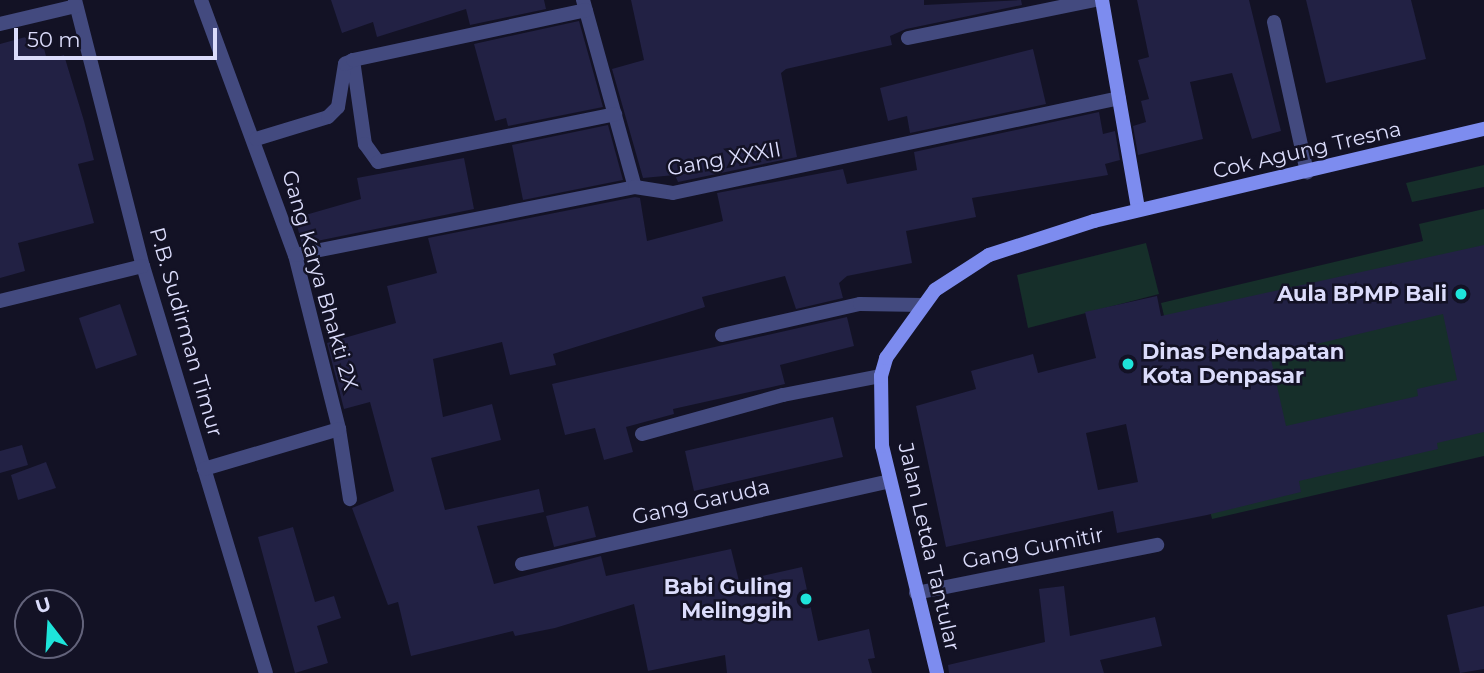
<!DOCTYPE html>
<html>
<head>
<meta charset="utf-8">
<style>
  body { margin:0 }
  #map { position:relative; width:1484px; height:673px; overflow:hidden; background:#131225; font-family:Montserrat,sans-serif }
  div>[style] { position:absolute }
  .green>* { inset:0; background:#162f2a }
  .building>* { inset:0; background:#222144 }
  .lane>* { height:14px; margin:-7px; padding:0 7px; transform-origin:7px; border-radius:7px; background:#434a7f }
  .street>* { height:14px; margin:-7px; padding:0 7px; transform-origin:7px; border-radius:7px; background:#434a7f }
  .secondary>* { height:14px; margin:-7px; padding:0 7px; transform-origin:7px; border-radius:7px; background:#7d8cef }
  .dots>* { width:19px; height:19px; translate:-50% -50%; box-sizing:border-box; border:4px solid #131225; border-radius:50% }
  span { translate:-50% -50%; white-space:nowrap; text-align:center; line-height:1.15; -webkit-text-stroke:5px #131225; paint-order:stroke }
  .street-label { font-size:21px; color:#dbdcfb }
  .poi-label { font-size:21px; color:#dbdcfb; font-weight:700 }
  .right { translate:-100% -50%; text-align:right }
  .left { translate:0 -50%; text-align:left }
  .north { position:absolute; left:14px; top:589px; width:70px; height:70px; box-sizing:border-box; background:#131225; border:2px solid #63637b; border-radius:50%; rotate:343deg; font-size:19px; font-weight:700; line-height:28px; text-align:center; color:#dbdcfb }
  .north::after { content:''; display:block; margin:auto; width:24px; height:32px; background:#1ee4da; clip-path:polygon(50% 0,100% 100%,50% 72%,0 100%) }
  .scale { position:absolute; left:14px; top:28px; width:203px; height:32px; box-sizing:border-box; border:4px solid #dbdcfb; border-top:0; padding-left:9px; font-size:21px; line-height:24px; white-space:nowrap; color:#dbdcfb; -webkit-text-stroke:5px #131225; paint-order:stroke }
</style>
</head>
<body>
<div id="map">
  <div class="green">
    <i style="clip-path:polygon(1484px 165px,1484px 187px,1412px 202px,1406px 183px)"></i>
    <i style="clip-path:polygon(1484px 209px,1484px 456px,1212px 519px,1161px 303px,1423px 241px,1419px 224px)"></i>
    <i style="clip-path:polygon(1146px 243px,1159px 294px,1028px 328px,1017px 275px)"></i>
  </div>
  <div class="building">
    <i style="clip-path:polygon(331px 0,544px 0,546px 9px,470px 25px,466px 9px,377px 37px,373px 22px,342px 33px)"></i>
    <i style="clip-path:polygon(631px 0,924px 0,924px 5px,1021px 0,1022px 5px,906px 29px,890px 36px,892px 45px,786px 69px,781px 73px,797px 157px,678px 182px,675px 175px,643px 178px,612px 69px,644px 60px)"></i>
    <i style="clip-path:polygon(1137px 0,1249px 0,1281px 131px,1252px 139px,1232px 73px,1190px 82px,1203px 139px,1138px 155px,1133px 126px,1146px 122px,1141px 101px,1149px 99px,1138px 60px,1149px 57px)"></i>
    <i style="clip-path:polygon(1306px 0,1411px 0,1426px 59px,1326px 83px)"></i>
    <i style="clip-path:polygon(579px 21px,603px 107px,508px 126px,506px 118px,495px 121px,474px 44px)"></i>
    <i style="clip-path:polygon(40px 33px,47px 60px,64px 55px,84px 121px,94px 160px,78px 164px,94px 223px,18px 243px,25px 271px,0 278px,0 44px)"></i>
    <i style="clip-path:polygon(1033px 49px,1046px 104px,910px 133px,907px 116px,888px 121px,880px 88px)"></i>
    <i style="clip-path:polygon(1099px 112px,1103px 134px,1115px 131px,1120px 160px,1105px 164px,1108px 175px,972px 198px,976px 217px,906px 231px,912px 263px,847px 276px,839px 283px,843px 298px,796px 309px,785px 276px,702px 297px,705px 307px,553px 354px,556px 365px,510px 375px,502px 342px,433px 359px,443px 417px,492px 404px,501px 440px,431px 458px,445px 510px,539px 489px,544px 512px,477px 526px,494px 584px,601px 556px,606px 576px,731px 549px,739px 581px,802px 567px,818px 641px,869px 629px,875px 658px,868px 659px,872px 673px,727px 673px,725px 655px,648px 671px,634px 604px,555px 628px,515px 636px,513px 631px,411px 656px,398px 602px,388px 605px,352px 508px,394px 491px,370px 402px,344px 409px,327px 343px,396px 323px,387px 286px,437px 273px,428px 238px,635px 197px,640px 198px,647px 241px,723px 221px,717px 193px,843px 169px,847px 184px,917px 170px,914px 152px)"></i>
    <i style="clip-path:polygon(608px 125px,623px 180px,523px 200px,512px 145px)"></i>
    <i style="clip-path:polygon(464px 158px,474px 209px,302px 244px,295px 218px,361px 199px,357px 178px)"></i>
    <i style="clip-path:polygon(evenodd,1484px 245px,1484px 432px,1437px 443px,1438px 449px,1299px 481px,1301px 492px,1207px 515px,1117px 533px,1113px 511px,946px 547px,916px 406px,976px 389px,971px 371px,1033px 354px,1038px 373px,1096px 358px,1085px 312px,1157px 296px,1161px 316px,1484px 245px,1443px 314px,1457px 380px,1417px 389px,1418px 396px,1286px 426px,1270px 355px,1443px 314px,1484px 245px,1126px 424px,1138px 482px,1098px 490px,1086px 433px,1126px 424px)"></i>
    <i style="clip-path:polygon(120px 304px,137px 355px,96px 369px,79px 318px)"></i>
    <i style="clip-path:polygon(847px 317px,854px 346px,780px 365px,785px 384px,673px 409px,674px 414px,626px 427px,633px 452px,604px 460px,595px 428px,565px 435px,552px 384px)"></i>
    <i style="clip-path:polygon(833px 417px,843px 457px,694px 491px,685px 451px)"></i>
    <i style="clip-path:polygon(22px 445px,28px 465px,0 473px,0 451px)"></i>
    <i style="clip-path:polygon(46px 462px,56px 488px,18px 500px,11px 475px)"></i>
    <i style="clip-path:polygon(588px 506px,596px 537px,554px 547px,546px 516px)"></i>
    <i style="clip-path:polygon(293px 527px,315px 602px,334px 596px,341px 618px,317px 626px,328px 663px,295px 673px,258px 537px)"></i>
    <i style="clip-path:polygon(1064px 586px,1070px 636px,1155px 617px,1162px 646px,1100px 660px,1104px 673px,949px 673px,948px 665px,1045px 642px,1039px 589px)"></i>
    <i style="clip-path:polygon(1484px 606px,1484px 669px,1460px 673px,1447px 615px)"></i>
  </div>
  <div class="lane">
    <i style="left:1274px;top:22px;width:154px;rotate:77.6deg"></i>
    <i style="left:522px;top:564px;width:377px;rotate:-12.7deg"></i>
  </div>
  <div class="street">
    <i style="left:75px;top:0;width:275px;rotate:75.7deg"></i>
    <i style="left:143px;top:266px;width:425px;rotate:73.2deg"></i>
    <i style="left:201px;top:0;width:272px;rotate:69.8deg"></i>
    <i style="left:295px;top:255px;width:179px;rotate:75.8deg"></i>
    <i style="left:339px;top:429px;width:71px;rotate:81.1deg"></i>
    <i style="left:583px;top:0;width:194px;rotate:74.5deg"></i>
    <i style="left:0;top:24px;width:78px;rotate:-13.3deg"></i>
    <i style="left:908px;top:38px;width:190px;rotate:-11.5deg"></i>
    <i style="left:353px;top:60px;width:85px;rotate:81.9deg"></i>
    <i style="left:365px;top:144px;width:22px;rotate:54deg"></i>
    <i style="left:378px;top:162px;width:242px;rotate:-11.4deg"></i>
    <i style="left:256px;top:139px;width:75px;rotate:-17deg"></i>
    <i style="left:328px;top:117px;width:14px;rotate:-45deg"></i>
    <i style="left:338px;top:107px;width:44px;rotate:-80.8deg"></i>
    <i style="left:345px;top:64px;width:9px;rotate:-27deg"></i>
    <i style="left:353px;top:60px;width:238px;rotate:-12.1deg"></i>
    <i style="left:295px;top:255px;width:347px;rotate:-11.3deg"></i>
    <i style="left:635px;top:187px;width:38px;rotate:9deg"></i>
    <i style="left:673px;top:193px;width:456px;rotate:-12deg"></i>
    <i style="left:0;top:301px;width:147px;rotate:-13.8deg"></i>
    <i style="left:722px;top:335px;width:141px;rotate:-12.7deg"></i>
    <i style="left:860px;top:304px;width:63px;rotate:0.9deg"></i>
    <i style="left:642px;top:434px;width:146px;rotate:-15.5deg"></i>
    <i style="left:783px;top:395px;width:100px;rotate:-11deg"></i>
    <i style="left:204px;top:469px;width:141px;rotate:-16.5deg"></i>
    <i style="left:916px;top:593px;width:246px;rotate:-11.3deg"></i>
  </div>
  <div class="secondary">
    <i style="left:1102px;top:0;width:212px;rotate:80.2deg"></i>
    <i style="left:937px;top:673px;width:234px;rotate:-103.6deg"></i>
    <i style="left:882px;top:446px;width:70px;rotate:-90.8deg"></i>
    <i style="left:881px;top:376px;width:19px;rotate:-74deg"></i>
    <i style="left:886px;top:358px;width:84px;rotate:-54.2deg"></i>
    <i style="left:935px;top:290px;width:64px;rotate:-32.9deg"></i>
    <i style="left:989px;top:255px;width:110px;rotate:-17.9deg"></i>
    <i style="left:1094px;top:221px;width:401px;rotate:-13.3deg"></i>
  </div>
  <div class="dots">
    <i style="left:1461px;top:294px;background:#1ee4da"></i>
    <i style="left:1128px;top:364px;background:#1ee4da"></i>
    <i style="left:806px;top:599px;background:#1ee4da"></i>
  </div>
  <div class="street-label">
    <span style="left:1307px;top:150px;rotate:-13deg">Cok Agung Tresna</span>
    <span style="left:724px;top:159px;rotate:-10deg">Gang XXXII</span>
    <span style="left:320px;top:280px;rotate:74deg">Gang Karya Bhakti 2X</span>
    <span style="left:186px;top:332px;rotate:74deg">P.B. Sudirman Timur</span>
    <span style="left:701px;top:502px;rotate:-13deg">Gang Garuda</span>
    <span style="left:929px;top:547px;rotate:77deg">Jalan Letda Tantular</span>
    <span style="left:1033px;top:548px;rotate:-11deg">Gang Gumitir</span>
  </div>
  <div class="poi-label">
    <span class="right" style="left:1447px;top:294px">Aula BPMP Bali</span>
    <span class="left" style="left:1142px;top:364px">Dinas Pendapatan<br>Kota Denpasar</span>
    <span class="right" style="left:792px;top:599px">Babi Guling<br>Melinggih</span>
  </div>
  <div class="north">U</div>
  <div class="scale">50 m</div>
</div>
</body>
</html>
